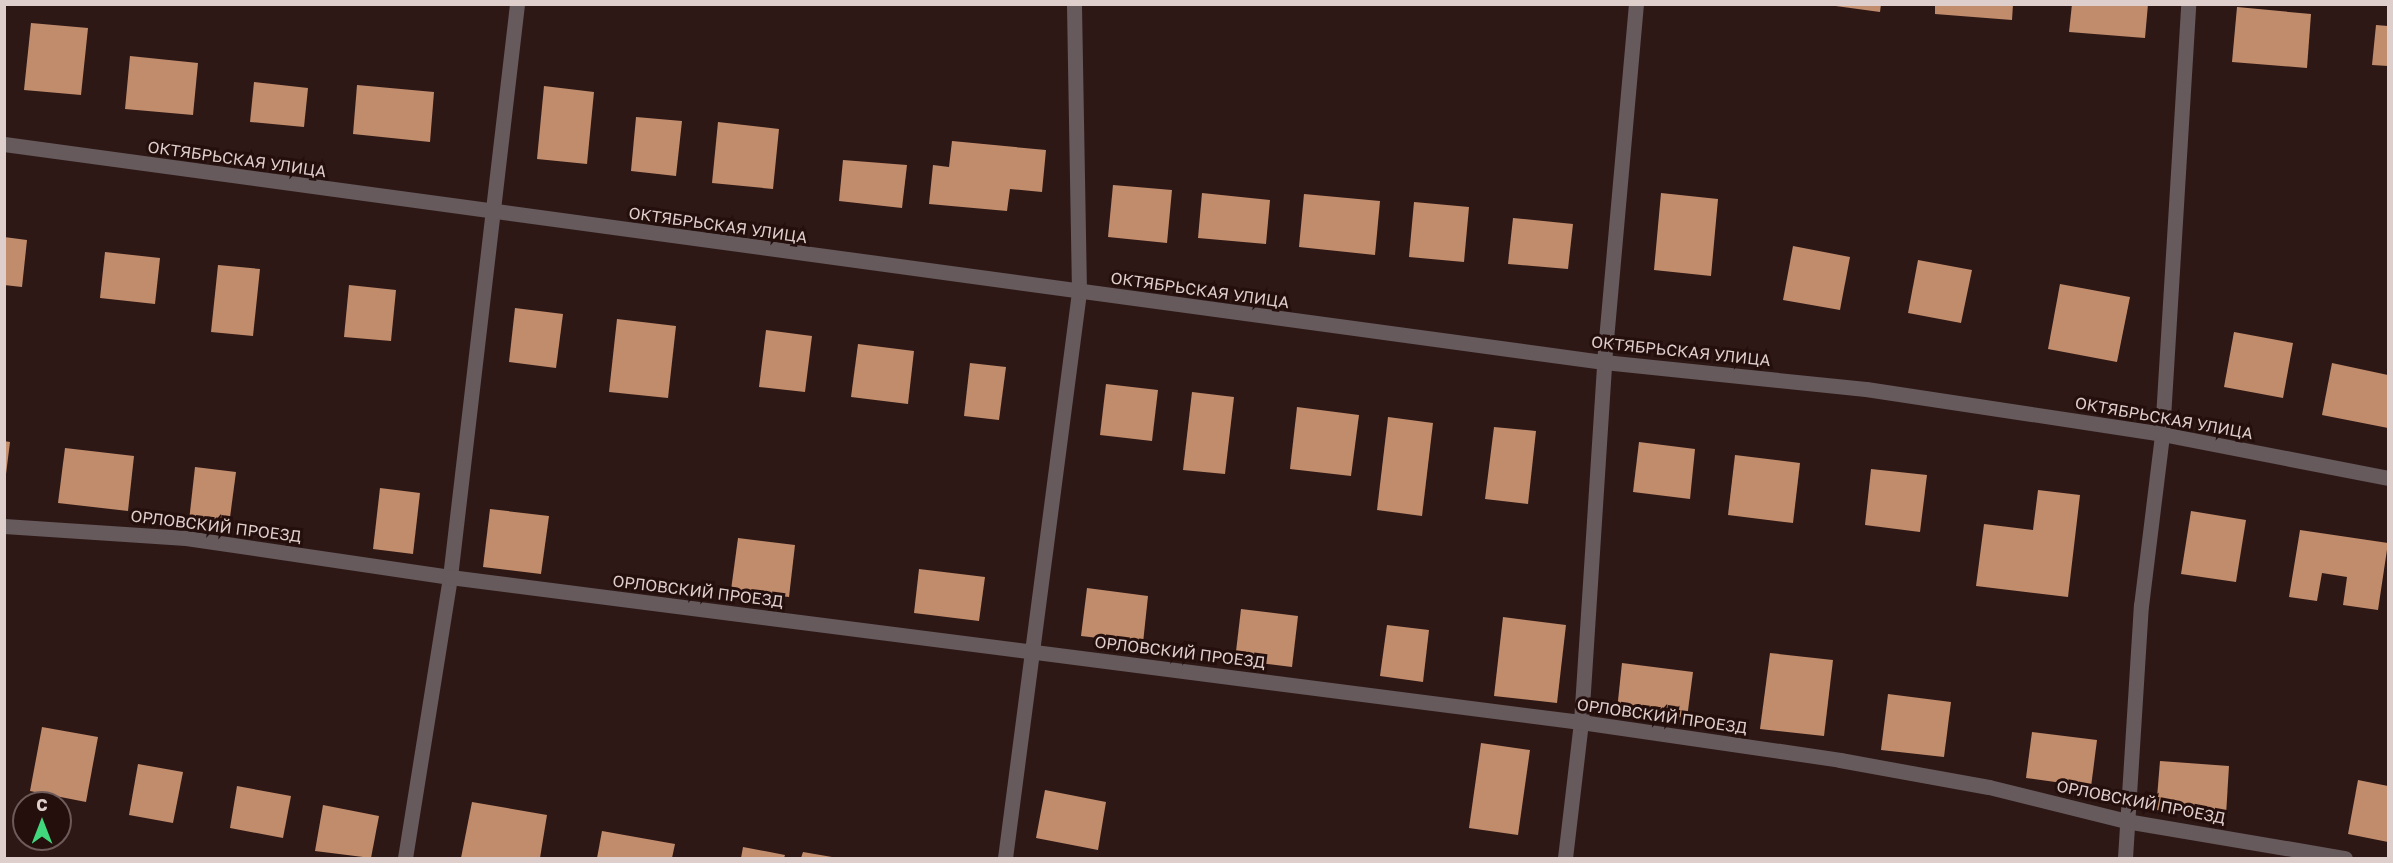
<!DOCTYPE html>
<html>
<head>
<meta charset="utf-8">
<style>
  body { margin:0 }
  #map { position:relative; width:2393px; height:863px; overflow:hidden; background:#2e1816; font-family:"Golos Text",sans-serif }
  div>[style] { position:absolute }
  .building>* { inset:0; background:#c18c6c }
  .service>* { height:15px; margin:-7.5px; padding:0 7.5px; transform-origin:7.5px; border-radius:7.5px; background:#665a5d }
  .minor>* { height:15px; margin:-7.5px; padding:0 7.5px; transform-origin:7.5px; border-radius:7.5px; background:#665a5d }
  span { translate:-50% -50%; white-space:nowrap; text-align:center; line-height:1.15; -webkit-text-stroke:6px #240f0d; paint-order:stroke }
  .street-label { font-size:16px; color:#dececc }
  .frame { position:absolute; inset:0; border:6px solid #dececc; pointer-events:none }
  .north { position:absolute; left:12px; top:791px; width:60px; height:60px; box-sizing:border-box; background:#240f0d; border:2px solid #6e5b59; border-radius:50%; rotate:0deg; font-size:16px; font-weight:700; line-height:24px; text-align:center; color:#dececc }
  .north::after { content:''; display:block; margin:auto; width:21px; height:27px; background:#41d77c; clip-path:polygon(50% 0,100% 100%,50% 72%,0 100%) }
</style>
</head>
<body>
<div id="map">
  <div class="building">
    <i style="clip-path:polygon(1821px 4px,1881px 4px,1880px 12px)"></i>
    <i style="clip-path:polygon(1935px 4px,2013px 4px,2012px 20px,1935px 14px)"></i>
    <i style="clip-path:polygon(2072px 4px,2148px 4px,2145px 38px,2069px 32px)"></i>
    <i style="clip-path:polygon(2237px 7px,2311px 14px,2307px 68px,2232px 62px)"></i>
    <i style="clip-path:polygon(31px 23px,88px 28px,81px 95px,24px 90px)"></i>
    <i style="clip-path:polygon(2376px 25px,2388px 26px,2388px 66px,2372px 65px)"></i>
    <i style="clip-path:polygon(130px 56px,198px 63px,193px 115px,125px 109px)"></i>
    <i style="clip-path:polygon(254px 82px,308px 88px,304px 127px,250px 122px)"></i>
    <i style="clip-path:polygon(357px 85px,434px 92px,430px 142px,353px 134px)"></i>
    <i style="clip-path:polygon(544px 86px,594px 92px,587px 164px,537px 159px)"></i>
    <i style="clip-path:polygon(636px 117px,682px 121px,676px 176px,631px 171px)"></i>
    <i style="clip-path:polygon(718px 122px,779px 129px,773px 189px,712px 183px)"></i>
    <i style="clip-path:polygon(952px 141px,1046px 150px,1042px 192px,1010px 189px,1007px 211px,929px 204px,933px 165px,949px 167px)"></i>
    <i style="clip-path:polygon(843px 160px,907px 165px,902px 208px,839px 201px)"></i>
    <i style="clip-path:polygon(1113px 185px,1172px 190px,1167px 243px,1108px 237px)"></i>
    <i style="clip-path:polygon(1202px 193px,1270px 200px,1266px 244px,1198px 238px)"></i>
    <i style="clip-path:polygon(1661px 193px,1718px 199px,1711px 276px,1654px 270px)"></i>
    <i style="clip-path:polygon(1304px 194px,1380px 201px,1375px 255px,1299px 247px)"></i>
    <i style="clip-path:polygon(1414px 202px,1469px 207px,1464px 262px,1409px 257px)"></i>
    <i style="clip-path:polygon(1513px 218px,1573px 224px,1568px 269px,1508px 264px)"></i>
    <i style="clip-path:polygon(4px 237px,27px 240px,22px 287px,4px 285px)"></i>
    <i style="clip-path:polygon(1793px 246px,1850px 257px,1840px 310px,1783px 300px)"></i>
    <i style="clip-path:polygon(105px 252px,160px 258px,155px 304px,100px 298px)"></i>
    <i style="clip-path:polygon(1918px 260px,1972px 270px,1961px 323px,1908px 313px)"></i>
    <i style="clip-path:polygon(218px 265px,260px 269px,253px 336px,211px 332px)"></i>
    <i style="clip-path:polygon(2060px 284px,2130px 297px,2117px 362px,2048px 349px)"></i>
    <i style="clip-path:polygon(349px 285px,396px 290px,391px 341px,344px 337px)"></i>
    <i style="clip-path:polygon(515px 308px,563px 314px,556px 368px,509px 362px)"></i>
    <i style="clip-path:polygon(617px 319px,676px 326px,668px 398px,609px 392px)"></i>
    <i style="clip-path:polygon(766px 330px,812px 336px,805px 392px,759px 387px)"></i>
    <i style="clip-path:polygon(2234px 332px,2293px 343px,2283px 398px,2224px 387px)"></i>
    <i style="clip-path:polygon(858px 344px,914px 351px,908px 404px,851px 397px)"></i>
    <i style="clip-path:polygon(970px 363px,1006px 367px,999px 420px,964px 416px)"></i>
    <i style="clip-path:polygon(2332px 363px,2388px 375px,2388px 428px,2322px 415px)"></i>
    <i style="clip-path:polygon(1106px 384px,1158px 390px,1152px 441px,1100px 435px)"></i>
    <i style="clip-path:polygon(1192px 392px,1234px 397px,1225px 474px,1183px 470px)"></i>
    <i style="clip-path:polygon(1297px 407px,1359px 415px,1351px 476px,1290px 469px)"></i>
    <i style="clip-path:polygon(1388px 417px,1433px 423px,1422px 516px,1377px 510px)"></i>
    <i style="clip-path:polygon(1494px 427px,1536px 431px,1528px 504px,1485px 499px)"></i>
    <i style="clip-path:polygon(4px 441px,10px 442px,6px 474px,4px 474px)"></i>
    <i style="clip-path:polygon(1639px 442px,1695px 449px,1690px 499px,1633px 492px)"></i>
    <i style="clip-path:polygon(65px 448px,134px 456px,128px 511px,58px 503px)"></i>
    <i style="clip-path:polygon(1735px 455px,1800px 463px,1793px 523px,1728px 515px)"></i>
    <i style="clip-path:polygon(195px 467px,236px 472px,229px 525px,189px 521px)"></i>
    <i style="clip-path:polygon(1871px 469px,1927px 475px,1920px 532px,1865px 525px)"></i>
    <i style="clip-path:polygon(380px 488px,420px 493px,413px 554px,373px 549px)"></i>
    <i style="clip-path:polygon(2038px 490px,2080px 495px,2068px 597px,1976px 586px,1984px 524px,2033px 530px)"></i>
    <i style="clip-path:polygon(490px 509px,549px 516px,541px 574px,483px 567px)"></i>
    <i style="clip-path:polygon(2191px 511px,2246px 520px,2236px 582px,2181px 574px)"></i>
    <i style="clip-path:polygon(2300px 530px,2388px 543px,2378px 610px,2343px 605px,2347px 577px,2322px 573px,2317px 601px,2289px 597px)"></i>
    <i style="clip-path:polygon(738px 538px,795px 545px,789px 597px,731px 590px)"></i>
    <i style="clip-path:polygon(919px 569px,985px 577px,979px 621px,914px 613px)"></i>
    <i style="clip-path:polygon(1087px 588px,1148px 596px,1143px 643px,1081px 636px)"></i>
    <i style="clip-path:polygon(1241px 609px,1298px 616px,1292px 667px,1235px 660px)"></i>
    <i style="clip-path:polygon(1503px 617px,1566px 625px,1557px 703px,1494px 696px)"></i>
    <i style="clip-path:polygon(1387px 625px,1429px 630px,1423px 682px,1380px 676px)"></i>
    <i style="clip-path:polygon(1770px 653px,1833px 660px,1824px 736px,1760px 729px)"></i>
    <i style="clip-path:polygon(1622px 663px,1693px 672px,1687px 718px,1617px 710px)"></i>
    <i style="clip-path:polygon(1888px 694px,1951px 702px,1944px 757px,1881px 750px)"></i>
    <i style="clip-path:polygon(42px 727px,98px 737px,86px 802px,30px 791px)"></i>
    <i style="clip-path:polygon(2032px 732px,2097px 740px,2091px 787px,2026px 778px)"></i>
    <i style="clip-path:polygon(1481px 743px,1530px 750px,1518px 835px,1469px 828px)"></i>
    <i style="clip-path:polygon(2160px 761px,2229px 766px,2226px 815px,2156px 810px)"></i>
    <i style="clip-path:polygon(138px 764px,183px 772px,173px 823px,129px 815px)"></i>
    <i style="clip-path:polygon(2358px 780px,2388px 786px,2388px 842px,2348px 834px)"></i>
    <i style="clip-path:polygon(237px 786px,291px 796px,283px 838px,230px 828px)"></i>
    <i style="clip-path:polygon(1045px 790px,1106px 802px,1098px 850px,1036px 838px)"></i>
    <i style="clip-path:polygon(472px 802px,547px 815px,540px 858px,461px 858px)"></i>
    <i style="clip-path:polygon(323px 805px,379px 816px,371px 858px,315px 851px)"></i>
    <i style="clip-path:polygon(602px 831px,675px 844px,672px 858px,597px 858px)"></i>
    <i style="clip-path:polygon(743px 847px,785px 855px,784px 858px,741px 858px)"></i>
    <i style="clip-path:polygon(803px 852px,832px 857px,832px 858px,801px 858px)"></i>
  </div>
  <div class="service">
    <i style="left:405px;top:858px;width:285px;rotate:-80.9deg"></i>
    <i style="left:450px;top:577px;width:577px;rotate:-83.33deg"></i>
    <i style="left:1005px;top:858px;width:571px;rotate:-82.55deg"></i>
    <i style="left:1079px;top:292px;width:288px;rotate:-91deg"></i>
    <i style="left:1565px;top:858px;width:137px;rotate:-83.3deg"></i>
    <i style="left:1581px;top:722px;width:361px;rotate:-86.3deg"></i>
    <i style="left:1604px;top:362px;width:359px;rotate:-84.9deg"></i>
  </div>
  <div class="minor">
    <i style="left:4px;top:144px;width:1615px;rotate:7.76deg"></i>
    <i style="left:1604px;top:362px;width:263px;rotate:5.9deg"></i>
    <i style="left:1866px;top:389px;width:299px;rotate:8.6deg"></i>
    <i style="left:2162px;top:434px;width:230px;rotate:11deg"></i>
    <i style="left:4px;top:526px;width:182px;rotate:3.8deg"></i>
    <i style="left:186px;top:538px;width:267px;rotate:8.4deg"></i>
    <i style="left:450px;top:577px;width:1140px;rotate:7.31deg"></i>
    <i style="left:1581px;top:722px;width:262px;rotate:8.3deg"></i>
    <i style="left:1840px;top:760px;width:151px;rotate:10.3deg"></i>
    <i style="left:1989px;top:787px;width:141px;rotate:13.9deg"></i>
    <i style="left:2126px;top:821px;width:222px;rotate:9.6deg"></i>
    <i style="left:2125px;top:858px;width:253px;rotate:-86.4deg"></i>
    <i style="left:2141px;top:606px;width:173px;rotate:-83deg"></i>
    <i style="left:2162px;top:434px;width:431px;rotate:-86.5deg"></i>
  </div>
  <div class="street-label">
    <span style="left:237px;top:159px;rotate:8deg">ОКТЯБРЬСКАЯ УЛИЦА</span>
    <span style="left:718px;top:225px;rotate:8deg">ОКТЯБРЬСКАЯ УЛИЦА</span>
    <span style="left:1200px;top:290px;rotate:8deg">ОКТЯБРЬСКАЯ УЛИЦА</span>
    <span style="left:1681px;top:351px;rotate:6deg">ОКТЯБРЬСКАЯ УЛИЦА</span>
    <span style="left:2164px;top:418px;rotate:10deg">ОКТЯБРЬСКАЯ УЛИЦА</span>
    <span style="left:216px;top:526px;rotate:7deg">ОРЛОВСКИЙ ПРОЕЗД</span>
    <span style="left:698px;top:591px;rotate:7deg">ОРЛОВСКИЙ ПРОЕЗД</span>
    <span style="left:1180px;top:652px;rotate:7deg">ОРЛОВСКИЙ ПРОЕЗД</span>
    <span style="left:1662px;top:716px;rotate:8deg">ОРЛОВСКИЙ ПРОЕЗД</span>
    <span style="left:2141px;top:802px;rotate:11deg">ОРЛОВСКИЙ ПРОЕЗД</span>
  </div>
  <div class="frame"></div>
  <div class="north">С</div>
</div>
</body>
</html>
